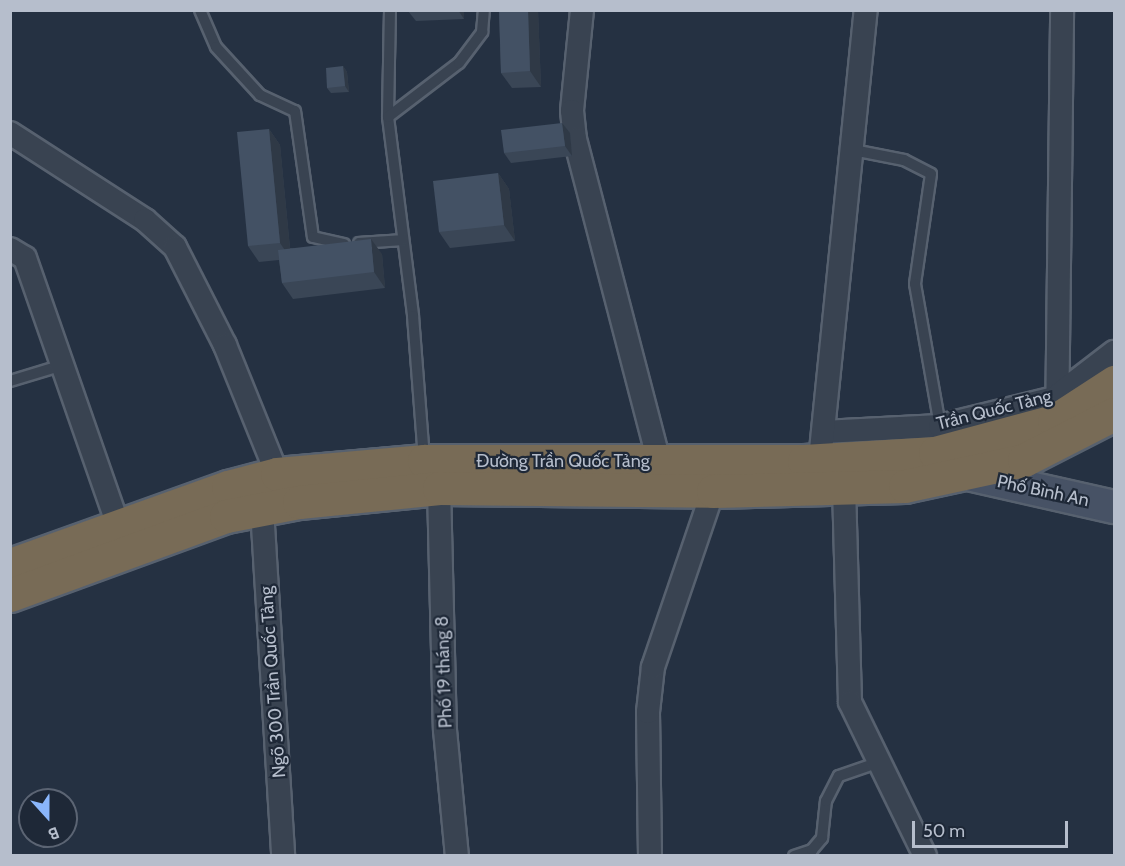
<!DOCTYPE html>
<html>
<head>
<meta charset="utf-8">
<style>
  body { margin:0 }
  #map { position:relative; width:1125px; height:866px; overflow:hidden; background:#253142; font-family:Cabin,sans-serif }
  div>[style] { position:absolute }
  .roads { filter:drop-shadow(2px 0 #57616f) drop-shadow(-2px 0 #57616f) drop-shadow(0 2px #57616f) drop-shadow(0 -2px #57616f) }
  .lane>* { height:10px; margin:-5px; padding:0 5px; transform-origin:5px; border-radius:5px; background:#394351 }
  .street>* { height:22px; margin:-11px; padding:0 11px; transform-origin:11px; border-radius:11px; background:#394351 }
  .secondary>* { height:32px; margin:-16px; padding:0 16px; transform-origin:16px; border-radius:16px; background:#475265 }
  .highway>* { height:33px; margin:-16.5px; padding:0 16.5px; transform-origin:16.5px; border-radius:16.5px; background:#786b56 }
  .wall>* { inset:0; background:#3a4656 }
  .shaded-wall>* { inset:0; background:#2f3946 }
  .building>* { inset:0; background:#435164 }
  span { translate:-50% -50%; white-space:nowrap; text-align:center; line-height:1.15; -webkit-text-stroke:4.5px #1e2837; paint-order:stroke }
  .street-label { font-size:18px; color:#b6becc }
  .frame { position:absolute; inset:0; border:12px solid #b6becc; pointer-events:none }
  .north { position:absolute; left:18px; top:788px; width:60px; height:60px; box-sizing:border-box; background:#1e2837; border:2px solid #5b6473; border-radius:50%; rotate:159deg; font-size:16px; font-weight:700; line-height:24px; text-align:center; color:#b6becc }
  .north::after { content:''; display:block; margin:auto; width:21px; height:27px; background:#8ab6fc; clip-path:polygon(50% 0,100% 100%,50% 72%,0 100%) }
  .scale { position:absolute; left:912px; top:821px; width:156px; height:27px; box-sizing:border-box; border:3px solid #b6becc; border-top:0; padding-left:8px; font-size:18px; line-height:21px; white-space:nowrap; color:#b6becc; -webkit-text-stroke:4px #1e2837; paint-order:stroke }
</style>
</head>
<body>
<div id="map">
  <div class="roads">
    <div class="lane">
      <i style="left:200px;top:10px;width:40px;rotate:66.6deg"></i>
      <i style="left:216px;top:47px;width:65px;rotate:47.5deg"></i>
      <i style="left:260px;top:95px;width:38px;rotate:25deg"></i>
      <i style="left:295px;top:111px;width:127px;rotate:81.9deg"></i>
      <i style="left:313px;top:237px;width:32px;rotate:13deg"></i>
      <i style="left:390px;top:10px;width:107px;rotate:91.1deg"></i>
      <i style="left:388px;top:117px;width:201px;rotate:82.8deg"></i>
      <i style="left:413px;top:316px;width:142px;rotate:85.6deg"></i>
      <i style="left:388px;top:117px;width:89px;rotate:-37.3deg"></i>
      <i style="left:459px;top:63px;width:39px;rotate:-53deg"></i>
      <i style="left:482px;top:32px;width:22px;rotate:-85deg"></i>
      <i style="left:853px;top:150px;width:52px;rotate:11.1deg"></i>
      <i style="left:904px;top:160px;width:30px;rotate:27deg"></i>
      <i style="left:931px;top:174px;width:111px;rotate:98.3deg"></i>
      <i style="left:915px;top:284px;width:144px;rotate:80deg"></i>
      <i style="left:359px;top:243px;width:44px;rotate:-3.9deg"></i>
      <i style="left:10px;top:381px;width:55px;rotate:-16.8deg"></i>
      <i style="left:794px;top:856px;width:19px;rotate:-18deg"></i>
      <i style="left:812px;top:850px;width:16px;rotate:-50deg"></i>
      <i style="left:822px;top:838px;width:37px;rotate:-84deg"></i>
      <i style="left:826px;top:801px;width:28px;rotate:-63deg"></i>
      <i style="left:839px;top:776px;width:43px;rotate:-18.9deg"></i>
    </div>
    <div class="street">
      <i style="left:582px;top:10px;width:101px;rotate:95.7deg"></i>
      <i style="left:572px;top:111px;width:28px;rotate:84deg"></i>
      <i style="left:575px;top:139px;width:333px;rotate:75.4deg"></i>
      <i style="left:10px;top:133px;width:161px;rotate:32.8deg"></i>
      <i style="left:145px;top:220px;width:40px;rotate:42deg"></i>
      <i style="left:175px;top:247px;width:110px;rotate:63deg"></i>
      <i style="left:225px;top:345px;width:139px;rotate:68deg"></i>
      <i style="left:10px;top:249px;width:17px;rotate:31deg"></i>
      <i style="left:25px;top:258px;width:283px;rotate:70.8deg"></i>
      <i style="left:1057px;top:430px;width:420px;rotate:-89.3deg"></i>
      <i style="left:823px;top:432px;width:117px;rotate:-2.9deg"></i>
      <i style="left:940px;top:426px;width:117px;rotate:-13.8deg"></i>
      <i style="left:1054px;top:398px;width:76px;rotate:-37.5deg"></i>
      <i style="left:820px;top:460px;width:452px;rotate:-84.2deg"></i>
      <i style="left:844px;top:487px;width:215px;rotate:88.4deg"></i>
      <i style="left:850px;top:702px;width:171px;rotate:64deg"></i>
      <i style="left:439px;top:488px;width:242px;rotate:88.6deg"></i>
      <i style="left:445px;top:730px;width:127px;rotate:84.6deg"></i>
      <i style="left:262px;top:509px;width:348px;rotate:86.5deg"></i>
      <i style="left:650px;top:856px;width:144px;rotate:-90.8deg"></i>
      <i style="left:648px;top:712px;width:45px;rotate:-83.7deg"></i>
      <i style="left:653px;top:667px;width:186px;rotate:-71.2deg"></i>
    </div>
    <div class="secondary">
      <i style="left:972px;top:475px;width:146px;rotate:12.7deg"></i>
    </div>
    <div class="highway">
      <i style="left:10px;top:565px;width:232px;rotate:-19.7deg"></i>
      <i style="left:228px;top:487px;width:51px;rotate:-14.9deg"></i>
      <i style="left:277px;top:474px;width:148px;rotate:-5.1deg"></i>
      <i style="left:424px;top:461px;width:380px"></i>
      <i style="left:804px;top:461px;width:131px;rotate:-3.5deg"></i>
      <i style="left:935px;top:453px;width:123px;rotate:-15.1deg"></i>
      <i style="left:1054px;top:421px;width:72px;rotate:-33deg"></i>
      <i style="left:10px;top:595px;width:230px;rotate:-20.1deg"></i>
      <i style="left:226px;top:516px;width:74px;rotate:-10.9deg"></i>
      <i style="left:299px;top:502px;width:141px;rotate:-5.7deg"></i>
      <i style="left:439px;top:488px;width:274px;rotate:0.6deg"></i>
      <i style="left:713px;top:491px;width:192px;rotate:-1.5deg"></i>
      <i style="left:905px;top:486px;width:122px;rotate:-12.3deg"></i>
      <i style="left:1024px;top:460px;width:101px;rotate:-27.1deg"></i>
    </div>
  </div>
  <div class="wall">
    <i style="clip-path:polygon(464px 10px,464px 19px,416px 21px,408px 11px)"></i>
    <i style="clip-path:polygon(499px 10px,538px 10px,541px 87px,512px 88px,501px 73px)"></i>
    <i style="clip-path:polygon(343px 66px,347px 72px,349px 92px,331px 93px,327px 88px)"></i>
    <i style="clip-path:polygon(562px 123px,570px 133px,572px 156px,511px 163px,504px 153px)"></i>
    <i style="clip-path:polygon(269px 129px,280px 145px,290px 248px,382px 254px,385px 288px,293px 299px,282px 283px,279px 260px,259px 262px,248px 246px)"></i>
    <i style="clip-path:polygon(498px 173px,509px 189px,515px 241px,450px 248px,439px 232px)"></i>
  </div>
  <div class="shaded-wall">
    <i style="clip-path:polygon(458px 10px,464px 10px,464px 19px)"></i>
    <i style="clip-path:polygon(528px 10px,538px 10px,541px 87px,530px 71px)"></i>
    <i style="clip-path:polygon(343px 66px,347px 72px,349px 92px,345px 86px)"></i>
    <i style="clip-path:polygon(562px 123px,570px 133px,572px 156px,565px 146px)"></i>
    <i style="clip-path:polygon(269px 129px,280px 145px,291px 259px,280px 243px)"></i>
    <i style="clip-path:polygon(498px 173px,509px 189px,515px 241px,504px 225px)"></i>
    <i style="clip-path:polygon(371px 239px,382px 254px,385px 288px,374px 272px)"></i>
  </div>
  <div class="building">
    <i style="clip-path:polygon(499px 10px,528px 10px,530px 71px,501px 73px)"></i>
    <i style="clip-path:polygon(343px 66px,345px 86px,327px 88px,326px 68px)"></i>
    <i style="clip-path:polygon(562px 123px,565px 146px,504px 153px,501px 130px)"></i>
    <i style="clip-path:polygon(269px 129px,280px 243px,248px 246px,237px 132px)"></i>
    <i style="clip-path:polygon(498px 173px,504px 225px,439px 232px,433px 181px)"></i>
    <i style="clip-path:polygon(371px 239px,374px 272px,282px 283px,278px 250px)"></i>
  </div>
  <div class="street-label">
    <span style="left:994px;top:410px;rotate:-14deg">Trần Quốc Tảng</span>
    <span style="left:563px;top:461px">Đường Trần Quốc Tảng</span>
    <span style="left:1043px;top:491px;rotate:12deg">Phố Bình An</span>
    <span style="left:444px;top:672px;rotate:-92deg">Phố 19 tháng 8</span>
    <span style="left:273px;top:682px;rotate:-94deg">Ngõ 300 Trần Quốc Tảng</span>
  </div>
  <div class="frame"></div>
  <div class="north">B</div>
  <div class="scale">50 m</div>
</div>
</body>
</html>
